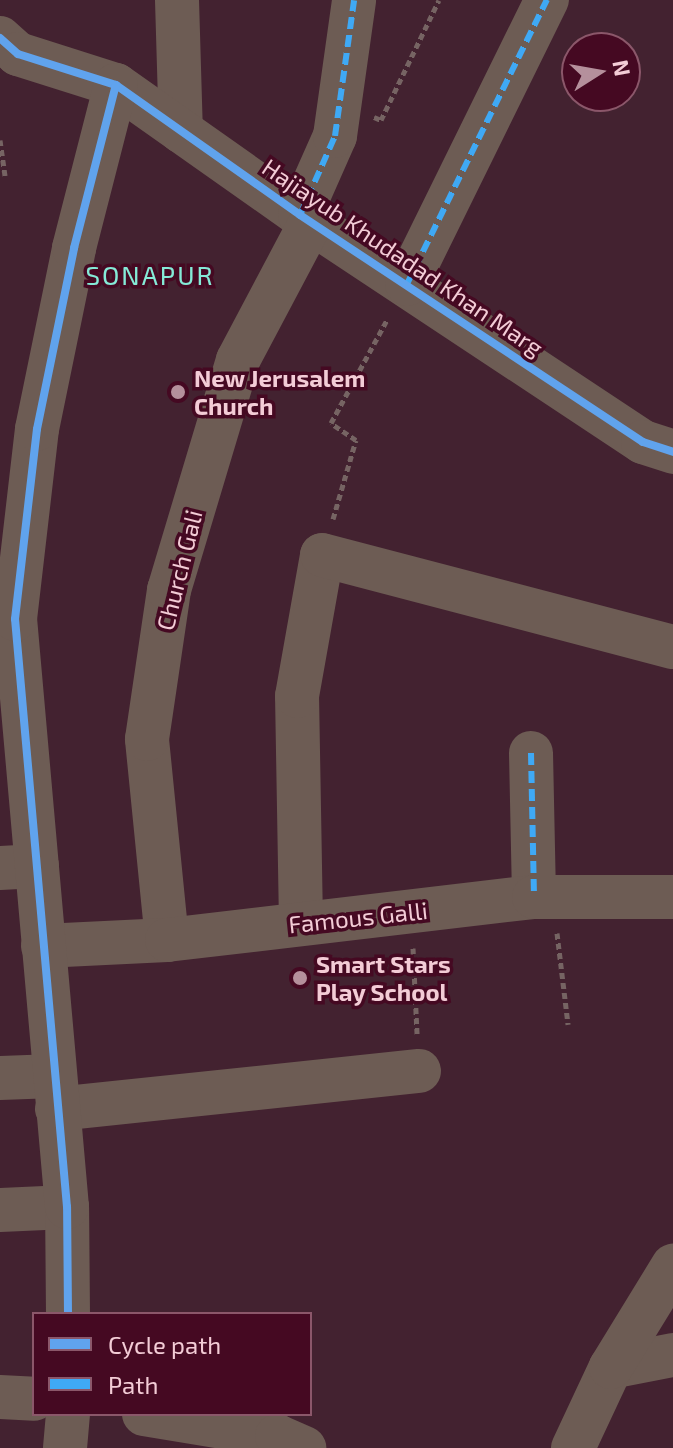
<!DOCTYPE html>
<html>
<head>
<meta charset="utf-8">
<style>
  body { margin:0 }
  #map { position:relative; width:673px; height:1448px; overflow:hidden; background:#432230; font-family:"Exo 2",sans-serif }
  div>[style] { position:absolute }
  .path>* { height:5px; margin-top:-2.5px; transform-origin:0; background:repeating-linear-gradient(90deg,#766463 0 6px,transparent 0 10px) }
  .minor>* { height:44px; margin:-22px; padding:0 22px; transform-origin:22px; border-radius:22px; background:#6d5c54 }
  .quiet>* { height:6px; margin-top:-3px; transform-origin:0; background:repeating-linear-gradient(90deg,#3fa9f5 0 12px,transparent 0 18px) }
  .cycleway>* { height:8px; margin:-4px; padding:0 4px; transform-origin:4px; border-radius:4px; background:#60a3ed }
  .dots>* { width:22px; height:22px; translate:-50% -50%; box-sizing:border-box; border:4px solid #450922; border-radius:50% }
  span { translate:-50% -50%; white-space:nowrap; text-align:center; line-height:1.15; -webkit-text-stroke:7px #450922; paint-order:stroke }
  .street-label { font-size:24px; color:#f3ccd6 }
  .poi-label { font-size:24px; color:#f3ccd6; font-weight:700 }
  .left { translate:0 -50%; text-align:left }
  .neighbourhood-label { font-size:26px; color:#85ead7; letter-spacing:2px }
  .legend { position:absolute; left:32px; top:1312px; width:280px; height:104px; box-sizing:border-box; background:#450922; border:2px solid #8b576a; margin:0; padding:10px 14px; list-style:none; font-size:24px; color:#f3ccd6 }
  .legend li { display:flex; align-items:center; gap:16px; height:40px }
  .legend b { width:40px; border:2px solid #8b576a }
  .north { position:absolute; left:561px; top:32px; width:80px; height:80px; box-sizing:border-box; background:#450922; border:2px solid #8b576a; border-radius:50%; rotate:79deg; font-size:22px; font-weight:700; line-height:32px; text-align:center; color:#f3ccd6 }
  .north::after { content:''; display:block; margin:auto; width:28px; height:36px; background:#b5909c; clip-path:polygon(50% 0,100% 100%,50% 72%,0 100%) }
</style>
</head>
<body>
<div id="map">
  <div class="path">
    <i style="left:374px;top:117px;width:8px;rotate:23deg"></i>
    <i style="left:381px;top:120px;width:133px;rotate:-64.2deg"></i>
    <i style="left:0;top:140px;width:36px;rotate:82deg"></i>
    <i style="left:333px;top:519px;width:82px;rotate:-73.8deg"></i>
    <i style="left:356px;top:440px;width:30px;rotate:-146deg"></i>
    <i style="left:331px;top:423px;width:117px;rotate:-61.5deg"></i>
    <i style="left:557px;top:933px;width:92px;rotate:83.1deg"></i>
    <i style="left:413px;top:948px;width:86px;rotate:87.3deg"></i>
  </div>
  <div class="minor">
    <i style="left:177px;top:0;width:131px;rotate:88.3deg"></i>
    <i style="left:0;top:38px;width:24px;rotate:42deg"></i>
    <i style="left:18px;top:54px;width:103px;rotate:17.6deg"></i>
    <i style="left:116px;top:85px;width:225px;rotate:35.2deg"></i>
    <i style="left:300px;top:215px;width:411px;rotate:33.5deg"></i>
    <i style="left:643px;top:442px;width:32px;rotate:18deg"></i>
    <i style="left:300px;top:215px;width:86px;rotate:-66.1deg"></i>
    <i style="left:335px;top:136px;width:137px;rotate:-82deg"></i>
    <i style="left:407px;top:284px;width:317px;rotate:-63.8deg"></i>
    <i style="left:531px;top:753px;width:144px;rotate:88.8deg"></i>
    <i style="left:0;top:868px;width:37px;rotate:-3deg"></i>
    <i style="left:301px;top:923px;width:227px;rotate:-91deg"></i>
    <i style="left:297px;top:696px;width:143px;rotate:-79.9deg"></i>
    <i style="left:322px;top:555px;width:363px;rotate:14.7deg"></i>
    <i style="left:167px;top:940px;width:202px;rotate:-95.7deg"></i>
    <i style="left:147px;top:739px;width:151px;rotate:-81.6deg"></i>
    <i style="left:169px;top:590px;width:240px;rotate:-73.3deg"></i>
    <i style="left:238px;top:360px;width:156px;rotate:-62.1deg"></i>
    <i style="left:43px;top:946px;width:124px;rotate:-2.8deg"></i>
    <i style="left:167px;top:940px;width:370px;rotate:-6.7deg"></i>
    <i style="left:534px;top:897px;width:139px"></i>
    <i style="left:0;top:1078px;width:55px;rotate:-2.1deg"></i>
    <i style="left:57px;top:1109px;width:364px;rotate:-6deg"></i>
    <i style="left:0;top:1210px;width:67px;rotate:-2.6deg"></i>
    <i style="left:68px;top:1314px;width:107px;rotate:-90.5deg"></i>
    <i style="left:67px;top:1207px;width:590px;rotate:-95.05deg"></i>
    <i style="left:15px;top:619px;width:191px;rotate:-83.4deg"></i>
    <i style="left:37px;top:429px;width:185px;rotate:-78.4deg"></i>
    <i style="left:74px;top:248px;width:168px;rotate:-75.6deg"></i>
    <i style="left:611px;top:1367px;width:63px;rotate:-11deg"></i>
    <i style="left:0;top:1397px;width:34px;rotate:3deg"></i>
    <i style="left:144px;top:1414px;width:135px;rotate:9.4deg"></i>
    <i style="left:277px;top:1436px;width:30px;rotate:24deg"></i>
    <i style="left:65px;top:1448px;width:34px;rotate:-85deg"></i>
    <i style="left:573px;top:1448px;width:89px;rotate:-64.9deg"></i>
    <i style="left:611px;top:1367px;width:119px;rotate:-58.5deg"></i>
  </div>
  <div class="quiet">
    <i style="left:300px;top:215px;width:86px;rotate:-66.1deg"></i>
    <i style="left:335px;top:136px;width:137px;rotate:-82deg"></i>
    <i style="left:407px;top:284px;width:317px;rotate:-63.8deg"></i>
    <i style="left:531px;top:753px;width:144px;rotate:88.8deg"></i>
  </div>
  <div class="cycleway">
    <i style="left:0;top:38px;width:24px;rotate:42deg"></i>
    <i style="left:18px;top:54px;width:103px;rotate:17.6deg"></i>
    <i style="left:116px;top:85px;width:225px;rotate:35.2deg"></i>
    <i style="left:300px;top:215px;width:411px;rotate:33.5deg"></i>
    <i style="left:643px;top:442px;width:32px;rotate:18deg"></i>
    <i style="left:68px;top:1314px;width:107px;rotate:-90.5deg"></i>
    <i style="left:67px;top:1207px;width:590px;rotate:-95.05deg"></i>
    <i style="left:15px;top:619px;width:191px;rotate:-83.4deg"></i>
    <i style="left:37px;top:429px;width:185px;rotate:-78.4deg"></i>
    <i style="left:74px;top:248px;width:168px;rotate:-75.6deg"></i>
  </div>
  <div class="dots">
    <i style="left:178px;top:392px;background:#b5909c"></i>
    <i style="left:300px;top:978px;background:#b5909c"></i>
  </div>
  <div class="street-label">
    <span style="left:403px;top:257px;rotate:34deg">Hajiayub Khudadad Khan Marg</span>
    <span style="left:179px;top:570px;rotate:-76deg">Church Gali</span>
    <span style="left:358px;top:917px;rotate:-6deg">Famous Galli</span>
  </div>
  <div class="poi-label">
    <span class="left" style="left:194px;top:392px">New Jerusalem<br>Church</span>
    <span class="left" style="left:316px;top:978px">Smart Stars<br>Play School</span>
  </div>
  <div class="neighbourhood-label">
    <span style="left:150px;top:275px">SONAPUR</span>
  </div>
  <ul class="legend">
  <li><b style="height:10px;background:#60a3ed"></b>Cycle path</li>
  <li><b style="height:10px;background:#3fa9f5"></b>Path</li>
  </ul>
  <div class="north">N</div>
</div>
</body>
</html>
